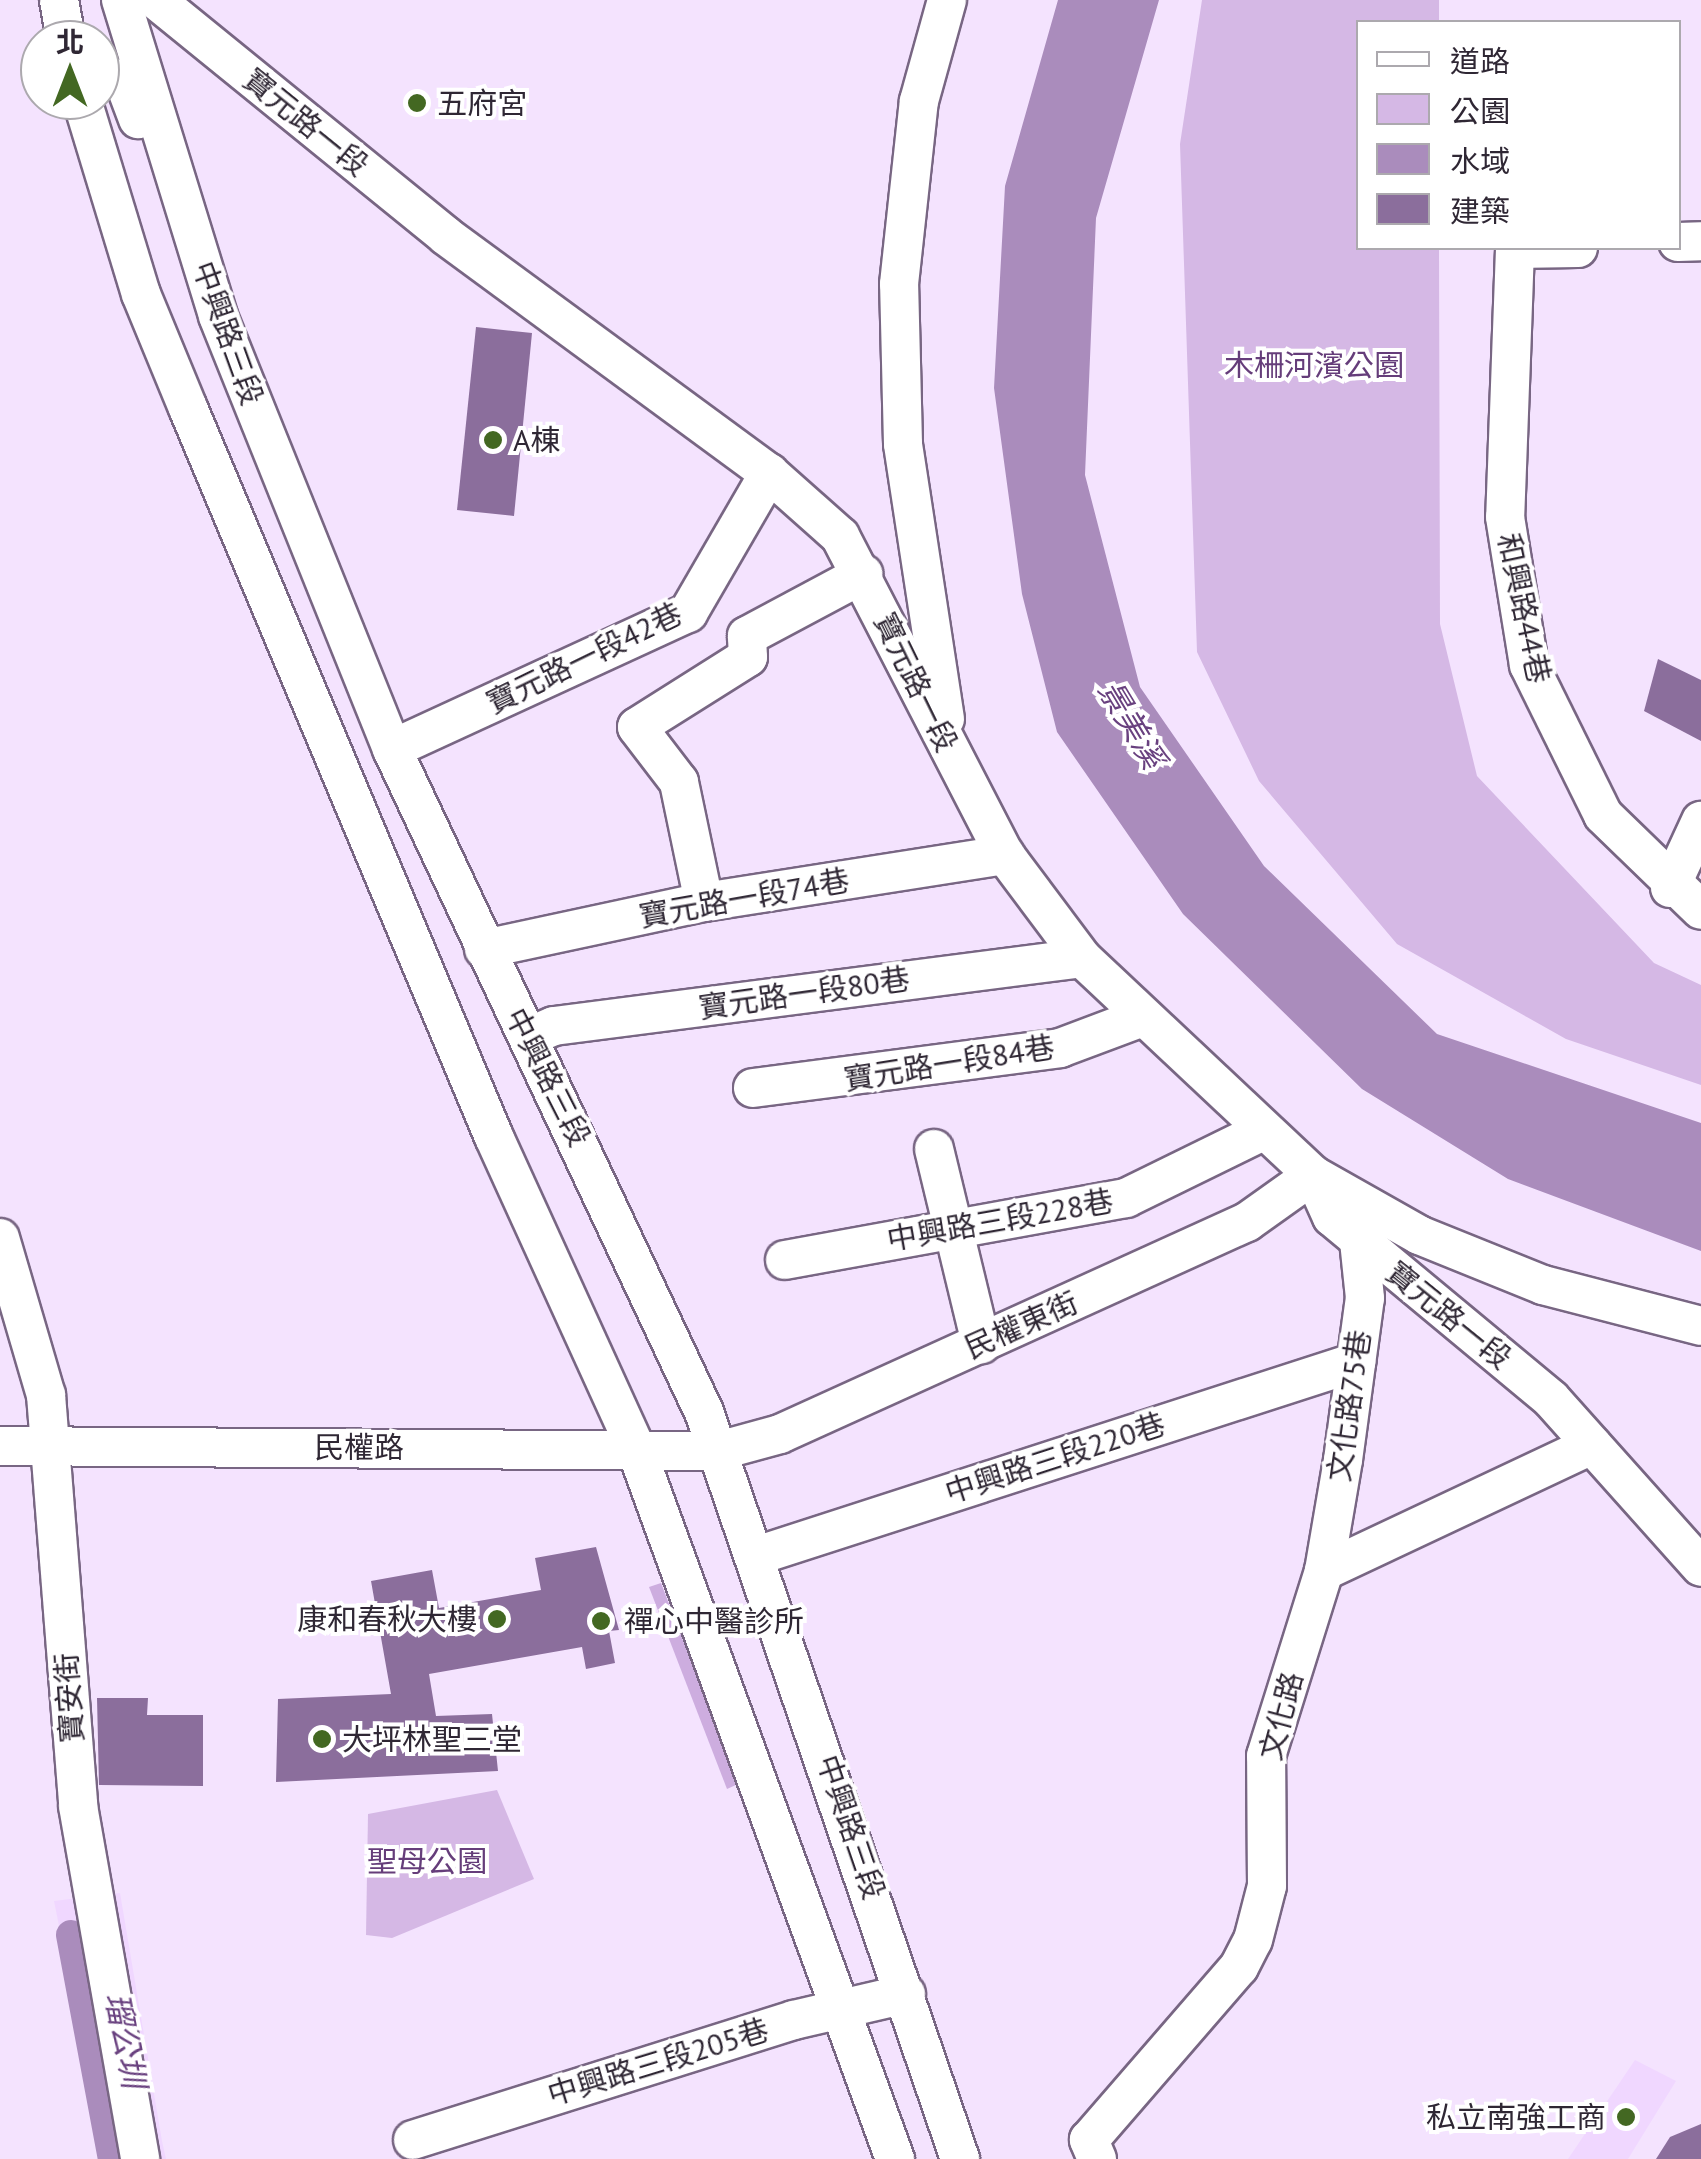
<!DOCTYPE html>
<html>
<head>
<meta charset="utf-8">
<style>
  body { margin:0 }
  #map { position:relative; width:1701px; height:2159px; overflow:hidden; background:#f4e3fe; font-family:"PT Sans","Noto Sans TC",sans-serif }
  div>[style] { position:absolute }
  .built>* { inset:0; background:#f0d7ff }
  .green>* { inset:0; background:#d5b8e5 }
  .forest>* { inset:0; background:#cdaddf }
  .water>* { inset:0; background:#aa8cbc }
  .canal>* { height:30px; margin:-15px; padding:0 15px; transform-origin:15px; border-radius:15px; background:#aa8cbc }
  .building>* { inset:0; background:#8b6e9c }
  .roads { filter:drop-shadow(2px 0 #786683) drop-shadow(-2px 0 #786683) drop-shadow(0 2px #786683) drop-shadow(0 -2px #786683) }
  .minor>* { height:38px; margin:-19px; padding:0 19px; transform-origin:19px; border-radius:19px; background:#fff }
  .dots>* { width:28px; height:28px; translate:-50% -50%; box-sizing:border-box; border:5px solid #fff; border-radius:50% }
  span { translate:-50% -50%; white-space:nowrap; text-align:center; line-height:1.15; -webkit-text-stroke:8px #fff; paint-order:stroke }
  .poi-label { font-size:30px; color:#2f2734 }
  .left { translate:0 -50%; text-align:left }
  .right { translate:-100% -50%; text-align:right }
  .street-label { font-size:30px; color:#2f2734 }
  .park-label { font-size:30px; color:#653d7a }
  .water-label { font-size:32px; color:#69417f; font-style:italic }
  .legend { position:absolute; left:1356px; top:20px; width:325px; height:230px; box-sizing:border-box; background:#fff; border:2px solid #aca9ae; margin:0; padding:12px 18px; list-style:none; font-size:30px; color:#2f2734 }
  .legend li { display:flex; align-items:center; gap:20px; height:50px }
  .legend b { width:50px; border:2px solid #aca9ae }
  .north { position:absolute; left:20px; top:20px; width:100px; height:100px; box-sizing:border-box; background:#fff; border:2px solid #aca9ae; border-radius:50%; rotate:0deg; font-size:28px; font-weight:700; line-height:40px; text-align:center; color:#2f2734 }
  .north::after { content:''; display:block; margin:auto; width:35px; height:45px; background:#436822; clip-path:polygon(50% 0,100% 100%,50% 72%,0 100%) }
</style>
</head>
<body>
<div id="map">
  <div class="built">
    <i style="clip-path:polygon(120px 1893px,162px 2141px,166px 2159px,106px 2159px,54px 1901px)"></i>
    <i style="clip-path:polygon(1635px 2060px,1676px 2081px,1628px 2159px,1568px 2159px)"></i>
  </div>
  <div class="green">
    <i style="clip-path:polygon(1202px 0,1439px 0,1439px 22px,1358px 22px,1358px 248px,1439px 248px,1440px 624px,1477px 776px,1654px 963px,1701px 985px,1701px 1085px,1566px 1039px,1397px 944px,1259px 781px,1197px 652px,1180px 144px)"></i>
    <i style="clip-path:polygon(497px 1790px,534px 1879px,392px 1938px,366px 1935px,368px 1814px)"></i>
  </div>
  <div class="forest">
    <i style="clip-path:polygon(661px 1583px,738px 1784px,727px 1789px,649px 1587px)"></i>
  </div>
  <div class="water">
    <i style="clip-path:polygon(1058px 0,1159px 0,1096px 218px,1085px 475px,1140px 687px,1264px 866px,1437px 1034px,1701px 1123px,1701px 1251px,1508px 1179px,1362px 1089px,1183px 914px,1057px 732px,1022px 594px,994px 388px,1005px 186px)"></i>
  </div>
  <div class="canal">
    <i style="left:71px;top:1935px;width:228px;rotate:79.4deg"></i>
  </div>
  <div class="building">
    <i style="clip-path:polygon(476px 327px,532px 333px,514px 516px,457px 510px)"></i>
    <i style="clip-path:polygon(1658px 659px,1701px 680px,1701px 741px,1644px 711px)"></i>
    <i style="clip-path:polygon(596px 1547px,619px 1630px,609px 1631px,615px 1663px,586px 1669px,582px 1647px,429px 1674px,436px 1716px,492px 1714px,498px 1771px,276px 1782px,278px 1699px,391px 1694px,371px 1581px,432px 1570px,439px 1608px,541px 1590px,535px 1558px)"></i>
    <i style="clip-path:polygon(97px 1698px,148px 1698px,147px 1715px,203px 1715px,203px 1786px,99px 1785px)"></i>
    <i style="clip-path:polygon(1701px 2124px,1701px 2159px,1656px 2159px,1670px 2137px)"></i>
  </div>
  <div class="roads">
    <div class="minor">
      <i style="left:59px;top:0;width:41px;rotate:80.1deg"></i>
      <i style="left:121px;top:0;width:331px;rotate:72.9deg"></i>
      <i style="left:218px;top:316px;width:467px;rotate:68.1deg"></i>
      <i style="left:392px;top:749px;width:733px;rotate:64.8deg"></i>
      <i style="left:704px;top:1412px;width:790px;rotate:71.08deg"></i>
      <i style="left:156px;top:0;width:374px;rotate:39.1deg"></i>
      <i style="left:446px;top:236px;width:401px;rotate:36.3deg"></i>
      <i style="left:769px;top:473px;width:95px;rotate:41.6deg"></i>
      <i style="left:840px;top:536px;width:359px;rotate:62.7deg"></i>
      <i style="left:1005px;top:855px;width:129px;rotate:53.2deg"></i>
      <i style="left:1082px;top:958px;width:317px;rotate:43.2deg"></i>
      <i style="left:1313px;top:1175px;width:46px;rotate:65.7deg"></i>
      <i style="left:1332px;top:1217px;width:285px;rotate:39.7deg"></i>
      <i style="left:1551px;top:1399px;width:225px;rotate:48.2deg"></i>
      <i style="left:100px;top:77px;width:23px;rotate:5deg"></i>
      <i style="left:123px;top:79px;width:43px;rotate:69.4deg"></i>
      <i style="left:82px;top:100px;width:203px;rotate:73.1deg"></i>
      <i style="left:141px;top:294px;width:123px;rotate:67.6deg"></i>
      <i style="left:188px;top:408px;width:791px;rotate:67.23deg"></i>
      <i style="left:494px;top:1137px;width:343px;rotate:65.5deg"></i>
      <i style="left:636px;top:1449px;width:756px;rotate:69.96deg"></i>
      <i style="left:1678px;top:242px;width:23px;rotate:-2deg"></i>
      <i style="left:1578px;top:248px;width:63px;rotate:179.1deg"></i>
      <i style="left:1515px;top:249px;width:268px;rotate:92.1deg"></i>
      <i style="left:1505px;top:517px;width:150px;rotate:80.8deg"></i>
      <i style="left:1529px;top:665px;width:167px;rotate:63.7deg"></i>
      <i style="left:1603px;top:815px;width:136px;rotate:44.1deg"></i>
      <i style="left:945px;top:719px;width:278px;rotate:-98.7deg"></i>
      <i style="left:903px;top:444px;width:160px;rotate:-91.4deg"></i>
      <i style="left:899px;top:284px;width:184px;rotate:-83.8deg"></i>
      <i style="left:919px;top:101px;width:105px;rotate:-74.5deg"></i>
      <i style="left:392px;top:749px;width:326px;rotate:-24.7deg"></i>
      <i style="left:688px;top:613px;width:162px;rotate:-59.9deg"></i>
      <i style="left:1670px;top:888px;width:74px;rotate:-65.2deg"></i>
      <i style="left:704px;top:902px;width:123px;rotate:-101.8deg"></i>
      <i style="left:679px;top:782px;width:69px;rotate:-127.4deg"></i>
      <i style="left:637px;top:727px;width:131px;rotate:-32.2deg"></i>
      <i style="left:748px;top:657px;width:21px;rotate:-93deg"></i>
      <i style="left:747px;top:636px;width:132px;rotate:-28.1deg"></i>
      <i style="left:484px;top:949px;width:225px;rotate:-12.1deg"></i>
      <i style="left:704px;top:902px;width:305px;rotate:-8.9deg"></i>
      <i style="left:528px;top:1037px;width:28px;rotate:-23deg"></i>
      <i style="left:554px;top:1026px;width:532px;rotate:-7.34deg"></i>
      <i style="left:753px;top:1088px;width:310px;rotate:-7.4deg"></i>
      <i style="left:1060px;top:1048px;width:85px;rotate:-20.6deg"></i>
      <i style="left:934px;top:1149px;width:201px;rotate:76.4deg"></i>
      <i style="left:1313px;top:1175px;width:122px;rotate:29.5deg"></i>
      <i style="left:1419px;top:1235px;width:134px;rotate:22deg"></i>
      <i style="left:1543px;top:1285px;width:163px;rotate:14.5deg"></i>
      <i style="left:0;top:1238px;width:164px;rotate:73.7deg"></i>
      <i style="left:46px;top:1395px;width:412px;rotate:85.5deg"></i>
      <i style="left:78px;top:1806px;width:358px;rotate:80deg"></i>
      <i style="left:785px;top:1260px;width:347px;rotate:-10.3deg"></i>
      <i style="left:1126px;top:1198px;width:150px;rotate:-26.1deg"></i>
      <i style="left:0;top:1446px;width:718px;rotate:0.4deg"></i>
      <i style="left:718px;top:1451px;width:64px;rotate:-15.3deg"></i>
      <i style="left:780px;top:1434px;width:513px;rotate:-24.42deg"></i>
      <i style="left:1247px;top:1222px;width:81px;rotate:-35.5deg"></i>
      <i style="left:756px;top:1556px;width:631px;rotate:-17.92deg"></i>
      <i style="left:1324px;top:1571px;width:296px;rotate:-25.2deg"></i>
      <i style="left:413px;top:2140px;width:399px;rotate:-17.5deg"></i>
      <i style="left:794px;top:2020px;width:115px;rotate:-13.1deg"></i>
      <i style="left:1097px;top:2159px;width:21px;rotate:-113deg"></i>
      <i style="left:1089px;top:2140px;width:229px;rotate:-49.1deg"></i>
      <i style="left:1239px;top:1967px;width:30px;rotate:-63deg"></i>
      <i style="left:1253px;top:1940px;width:56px;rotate:-75.5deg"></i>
      <i style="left:1267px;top:1886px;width:130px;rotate:-90.4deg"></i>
      <i style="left:1266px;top:1756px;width:194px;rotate:-72.6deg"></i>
      <i style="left:1324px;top:1571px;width:113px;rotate:-80.3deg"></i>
      <i style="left:1343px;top:1460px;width:163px;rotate:-82.3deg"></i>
      <i style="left:1365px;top:1298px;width:57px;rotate:-96deg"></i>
    </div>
  </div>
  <div class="dots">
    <i style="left:417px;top:103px;background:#436822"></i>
    <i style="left:493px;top:440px;background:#436822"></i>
    <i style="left:497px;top:1619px;background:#436822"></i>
    <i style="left:601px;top:1621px;background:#436822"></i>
    <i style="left:322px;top:1739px;background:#436822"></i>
    <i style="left:1626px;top:2117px;background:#436822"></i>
  </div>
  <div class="poi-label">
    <span class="left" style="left:437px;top:103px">五府宮</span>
    <span class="left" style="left:513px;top:440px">A棟</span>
    <span class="right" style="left:477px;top:1619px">康和春秋大樓</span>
    <span class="left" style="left:624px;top:1621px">禪心中醫診所</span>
    <span class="left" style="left:342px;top:1739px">大坪林聖三堂</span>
    <span class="right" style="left:1606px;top:2117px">私立南強工商</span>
  </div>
  <div class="street-label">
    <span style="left:306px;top:122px;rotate:39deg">寶元路一段</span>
    <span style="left:228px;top:333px;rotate:70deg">中興路三段</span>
    <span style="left:1524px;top:608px;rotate:78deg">和興路44巷</span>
    <span style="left:584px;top:658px;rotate:-26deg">寶元路一段42巷</span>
    <span style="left:916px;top:682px;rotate:64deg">寶元路一段</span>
    <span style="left:744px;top:898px;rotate:-10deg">寶元路一段74巷</span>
    <span style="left:804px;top:993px;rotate:-8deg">寶元路一段80巷</span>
    <span style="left:949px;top:1063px;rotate:-9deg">寶元路一段84巷</span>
    <span style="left:548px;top:1077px;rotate:63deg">中興路三段</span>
    <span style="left:1000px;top:1220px;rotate:-10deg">中興路三段228巷</span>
    <span style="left:1449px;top:1315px;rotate:39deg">寶元路一段</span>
    <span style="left:1021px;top:1325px;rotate:-24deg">民權東街</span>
    <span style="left:1349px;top:1406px;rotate:-82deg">文化路75巷</span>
    <span style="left:359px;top:1447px">民權路</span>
    <span style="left:1055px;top:1458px;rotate:-18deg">中興路三段220巷</span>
    <span style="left:69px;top:1698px;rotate:-94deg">寶安街</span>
    <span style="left:1281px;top:1716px;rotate:-75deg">文化路</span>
    <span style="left:851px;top:1827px;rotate:71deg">中興路三段</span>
    <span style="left:658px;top:2062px;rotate:-17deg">中興路三段205巷</span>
  </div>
  <div class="park-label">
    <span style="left:1314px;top:365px">木柵河濱公園</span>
    <span style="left:427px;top:1861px">聖母公園</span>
  </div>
  <div class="water-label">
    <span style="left:1132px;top:724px;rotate:59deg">景美溪</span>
    <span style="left:126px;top:2040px;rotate:79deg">瑠公圳</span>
  </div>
  <ul class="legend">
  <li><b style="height:12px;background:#fff"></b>道路</li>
  <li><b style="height:28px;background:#d5b8e5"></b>公園</li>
  <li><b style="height:28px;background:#aa8cbc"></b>水域</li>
  <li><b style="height:28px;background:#8b6e9c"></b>建築</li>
  </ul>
  <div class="north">北</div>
</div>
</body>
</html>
